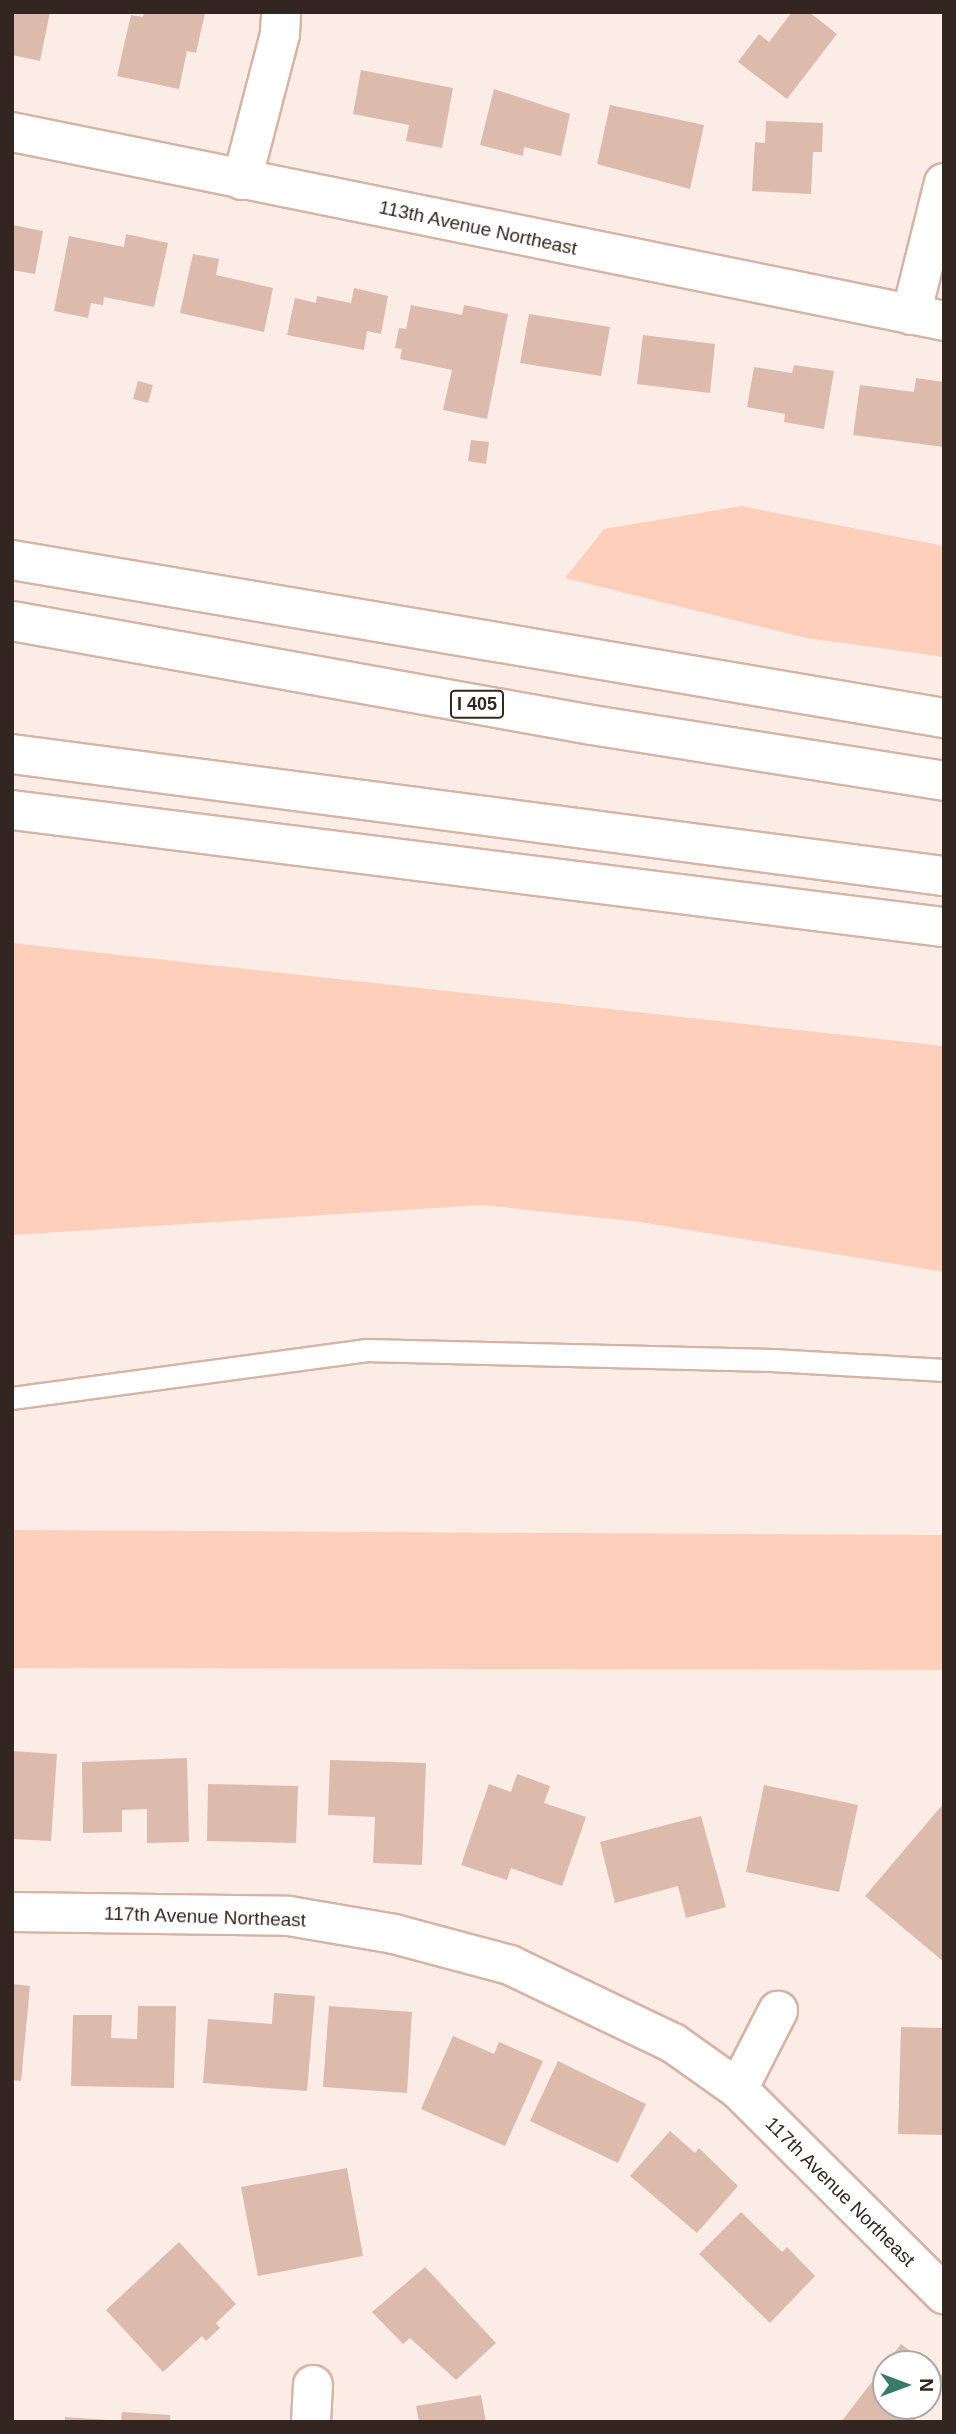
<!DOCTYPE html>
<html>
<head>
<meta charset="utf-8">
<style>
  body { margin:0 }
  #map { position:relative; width:956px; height:2434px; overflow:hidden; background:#fbece6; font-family:Helvetica,sans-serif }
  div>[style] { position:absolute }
  .green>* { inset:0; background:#fecfbb }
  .building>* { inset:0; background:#dcbaac }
  .roads { filter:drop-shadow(2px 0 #d6b4a5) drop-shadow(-2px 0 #d6b4a5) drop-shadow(0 2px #d6b4a5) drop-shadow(0 -2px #d6b4a5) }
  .service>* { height:21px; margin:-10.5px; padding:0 10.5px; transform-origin:10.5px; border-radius:10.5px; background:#fff }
  .minor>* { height:38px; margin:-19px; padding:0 19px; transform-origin:19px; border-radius:19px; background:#fff }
  .motorway>* { height:38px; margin:-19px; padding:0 19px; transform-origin:19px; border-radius:19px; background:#fff }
  span { translate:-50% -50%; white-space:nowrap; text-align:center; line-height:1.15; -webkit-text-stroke:6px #fff; paint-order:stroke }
  .shield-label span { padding:2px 5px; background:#fff; border:2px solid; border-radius:5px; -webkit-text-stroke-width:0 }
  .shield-label { font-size:18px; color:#332621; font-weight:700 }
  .street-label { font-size:19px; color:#332621 }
  .frame { position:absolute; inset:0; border:14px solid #332621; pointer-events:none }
  .north { position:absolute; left:872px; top:2350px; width:70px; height:70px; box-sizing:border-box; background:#fff; border:2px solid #ada8a6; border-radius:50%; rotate:90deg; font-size:19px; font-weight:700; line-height:28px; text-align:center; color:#332621 }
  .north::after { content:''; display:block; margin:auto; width:24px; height:32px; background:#397a6a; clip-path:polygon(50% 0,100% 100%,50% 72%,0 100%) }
</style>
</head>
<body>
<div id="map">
  <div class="green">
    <i style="clip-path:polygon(741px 506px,944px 546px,944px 657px,806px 638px,565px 578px,604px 529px)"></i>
    <i style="clip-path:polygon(12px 943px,944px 1046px,944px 1272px,640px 1222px,483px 1205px,12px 1235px)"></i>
    <i style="clip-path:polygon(12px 1530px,944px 1535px,944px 1670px,12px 1668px)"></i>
  </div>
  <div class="building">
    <i style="clip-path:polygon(12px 12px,50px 12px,40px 61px,12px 55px)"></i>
    <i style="clip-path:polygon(144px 12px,205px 13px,196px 53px,187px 51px,179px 89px,117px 76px,131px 15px,143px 17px)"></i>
    <i style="clip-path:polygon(792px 12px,809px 12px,837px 34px,787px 99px,738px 62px,759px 34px,769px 42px)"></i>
    <i style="clip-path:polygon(361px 70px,453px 88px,442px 148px,406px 141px,409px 125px,353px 114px)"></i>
    <i style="clip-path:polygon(494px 89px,570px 114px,561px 156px,524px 147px,523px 156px,480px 145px)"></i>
    <i style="clip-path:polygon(610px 105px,704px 125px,690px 189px,597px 164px)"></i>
    <i style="clip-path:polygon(766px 121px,823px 123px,822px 152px,813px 152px,811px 194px,752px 191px,755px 142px,765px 143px)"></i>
    <i style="clip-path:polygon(12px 225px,43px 231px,35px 274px,12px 270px)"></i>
    <i style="clip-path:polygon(126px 234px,168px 243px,154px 307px,104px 297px,103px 305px,91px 303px,88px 318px,54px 311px,69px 236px,124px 247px)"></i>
    <i style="clip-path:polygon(193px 254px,219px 259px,216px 275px,273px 288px,264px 332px,180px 313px)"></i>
    <i style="clip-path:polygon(354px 288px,388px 296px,381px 334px,367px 331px,364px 350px,287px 335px,295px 298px,316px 303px,317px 296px,351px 303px)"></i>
    <i style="clip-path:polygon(411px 305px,462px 315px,464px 305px,508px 314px,487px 419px,443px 410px,452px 370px,400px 359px,402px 349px,395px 348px,399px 328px,406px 329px)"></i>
    <i style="clip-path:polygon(529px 314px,610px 327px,601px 376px,520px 363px)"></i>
    <i style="clip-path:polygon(643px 335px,715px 344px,710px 393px,637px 384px)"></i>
    <i style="clip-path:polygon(794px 365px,834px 371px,824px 429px,784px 422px,785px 414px,747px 407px,754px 367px,792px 373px)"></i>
    <i style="clip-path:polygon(916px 378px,944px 382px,944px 447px,853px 435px,860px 385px,914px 392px)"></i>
    <i style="clip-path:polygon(138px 381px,153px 385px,148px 403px,133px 399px)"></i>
    <i style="clip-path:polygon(471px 440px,489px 442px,486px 464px,468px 461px)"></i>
    <i style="clip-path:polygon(12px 1751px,57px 1754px,51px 1841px,12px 1839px)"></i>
    <i style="clip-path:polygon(187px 1758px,189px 1842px,147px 1843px,147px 1809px,122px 1810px,122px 1832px,83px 1833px,82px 1762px)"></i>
    <i style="clip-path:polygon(330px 1760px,426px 1763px,422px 1865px,373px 1863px,375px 1817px,328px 1815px)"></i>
    <i style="clip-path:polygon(517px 1774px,550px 1786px,544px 1803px,586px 1817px,562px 1886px,511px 1868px,507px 1880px,461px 1865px,489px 1784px,511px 1792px)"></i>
    <i style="clip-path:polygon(208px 1784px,298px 1786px,296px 1843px,207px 1841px)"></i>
    <i style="clip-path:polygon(764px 1785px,858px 1805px,839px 1892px,746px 1872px)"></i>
    <i style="clip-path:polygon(944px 1803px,944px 1962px,865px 1896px)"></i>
    <i style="clip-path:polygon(701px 1816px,726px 1907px,686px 1918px,678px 1886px,615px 1903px,600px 1842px)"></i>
    <i style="clip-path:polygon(12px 1984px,30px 1986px,21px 2081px,12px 2080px)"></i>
    <i style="clip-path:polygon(274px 1993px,315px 1996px,307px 2091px,203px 2083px,208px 2019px,272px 2024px)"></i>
    <i style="clip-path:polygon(138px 2006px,176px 2006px,174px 2088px,71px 2086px,73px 2015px,112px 2015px,111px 2038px,137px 2039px)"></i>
    <i style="clip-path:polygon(329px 2006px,412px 2012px,407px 2093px,323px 2087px)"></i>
    <i style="clip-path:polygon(901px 2027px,944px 2028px,944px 2135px,898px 2134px)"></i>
    <i style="clip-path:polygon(453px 2036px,494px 2054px,499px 2042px,543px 2061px,505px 2146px,421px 2109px)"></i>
    <i style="clip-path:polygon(558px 2061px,646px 2104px,618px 2163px,530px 2121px)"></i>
    <i style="clip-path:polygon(670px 2131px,695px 2153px,699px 2148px,738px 2186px,697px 2233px,630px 2176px)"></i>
    <i style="clip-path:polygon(347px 2168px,363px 2256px,258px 2276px,241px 2187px)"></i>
    <i style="clip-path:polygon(741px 2212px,782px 2252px,787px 2247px,815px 2276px,770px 2323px,699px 2254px)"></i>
    <i style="clip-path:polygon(179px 2242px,236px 2304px,216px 2323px,220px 2328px,206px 2341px,202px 2336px,163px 2372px,106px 2310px)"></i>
    <i style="clip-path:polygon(425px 2267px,496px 2343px,456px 2380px,410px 2338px,403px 2344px,372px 2312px)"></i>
    <i style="clip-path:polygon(901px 2344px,927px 2364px,886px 2364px,886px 2406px,925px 2406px,913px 2422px,841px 2422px)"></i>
    <i style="clip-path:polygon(928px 2364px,944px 2377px,928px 2403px)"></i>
    <i style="clip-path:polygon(481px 2395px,486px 2422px,419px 2422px,416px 2406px)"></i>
    <i style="clip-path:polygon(122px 2412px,170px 2415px,170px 2422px,121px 2422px)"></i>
    <i style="clip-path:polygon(65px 2417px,109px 2420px,109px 2422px,65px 2422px)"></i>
  </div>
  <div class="roads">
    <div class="service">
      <i style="left:12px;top:1398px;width:357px;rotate:-7.7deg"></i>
      <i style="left:366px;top:1350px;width:406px;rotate:1.4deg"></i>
      <i style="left:772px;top:1360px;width:172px;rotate:3.3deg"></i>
    </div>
    <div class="minor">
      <i style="left:12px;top:132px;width:951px;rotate:11.46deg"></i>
      <i style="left:242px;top:180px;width:151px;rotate:-75.4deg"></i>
      <i style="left:280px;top:34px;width:22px;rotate:-87deg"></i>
      <i style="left:911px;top:315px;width:136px;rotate:-76deg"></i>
      <i style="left:12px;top:1912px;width:277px;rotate:0.8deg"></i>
      <i style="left:289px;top:1916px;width:107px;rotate:9.7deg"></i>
      <i style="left:394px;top:1934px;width:120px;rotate:15deg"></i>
      <i style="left:510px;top:1965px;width:181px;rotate:25.6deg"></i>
      <i style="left:673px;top:2043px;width:80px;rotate:35.3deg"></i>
      <i style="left:738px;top:2089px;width:291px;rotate:44.9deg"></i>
      <i style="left:738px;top:2089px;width:88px;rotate:-62.9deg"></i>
      <i style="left:311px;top:2422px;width:37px;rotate:-87deg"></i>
    </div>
    <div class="motorway">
      <i style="left:12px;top:560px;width:945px;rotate:9.62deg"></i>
      <i style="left:12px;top:621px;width:589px;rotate:10.17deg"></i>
      <i style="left:592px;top:725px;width:356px;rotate:9deg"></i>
      <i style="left:12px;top:754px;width:940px;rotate:7.46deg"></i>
      <i style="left:12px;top:810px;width:939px;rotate:7.16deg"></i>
    </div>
  </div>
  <div class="shield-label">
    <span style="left:477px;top:704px">I 405</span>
  </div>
  <div class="street-label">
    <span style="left:478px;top:228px;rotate:12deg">113th Avenue Northeast</span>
    <span style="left:205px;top:1917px;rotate:2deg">117th Avenue Northeast</span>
    <span style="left:840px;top:2192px;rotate:45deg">117th Avenue Northeast</span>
  </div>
  <div class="frame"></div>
  <div class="north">N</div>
</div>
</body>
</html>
